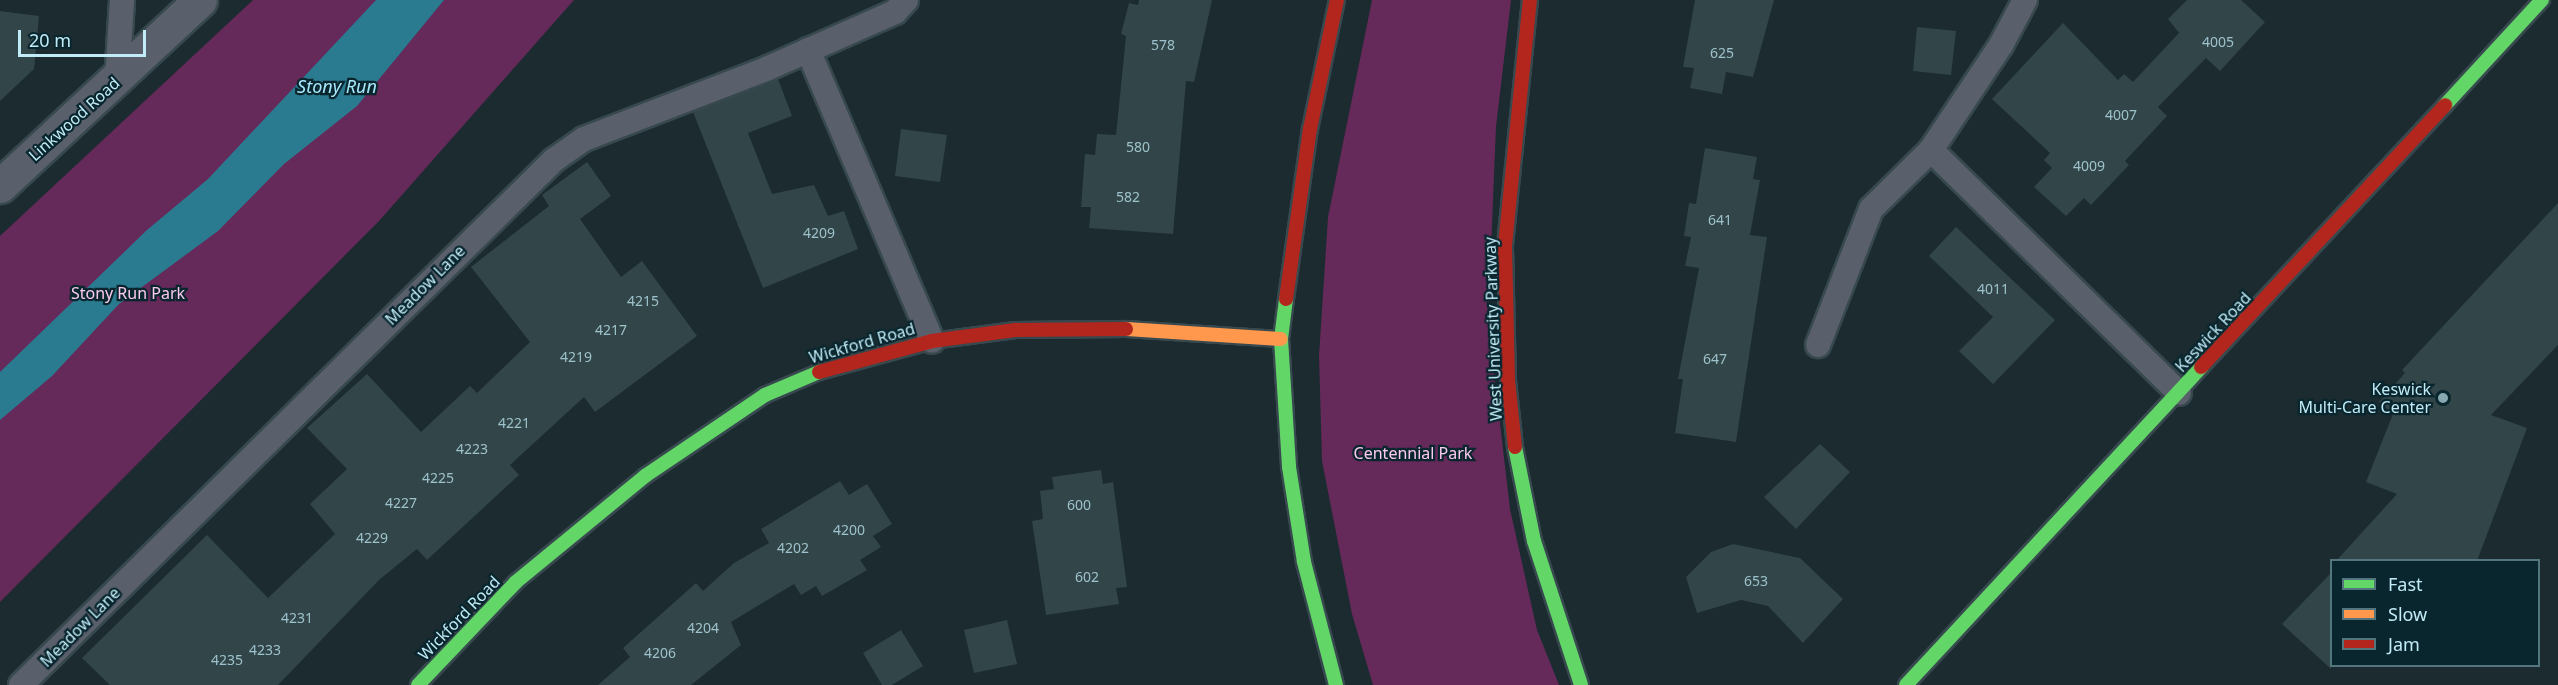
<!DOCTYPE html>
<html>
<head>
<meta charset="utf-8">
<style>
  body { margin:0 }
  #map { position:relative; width:2558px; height:685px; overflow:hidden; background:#1b2b30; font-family:"Noto Sans",sans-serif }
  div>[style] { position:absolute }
  .green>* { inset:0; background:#65295a }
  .water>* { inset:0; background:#2a7b90 }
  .building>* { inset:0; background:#324548 }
  .roads { filter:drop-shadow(2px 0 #37494e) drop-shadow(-2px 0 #37494e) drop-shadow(0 2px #37494e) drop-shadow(0 -2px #37494e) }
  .lane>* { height:24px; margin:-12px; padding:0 12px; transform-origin:12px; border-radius:12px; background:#595f6b }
  .street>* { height:33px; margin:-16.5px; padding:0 16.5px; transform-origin:16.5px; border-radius:16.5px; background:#595f6b }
  .fast>* { height:14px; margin:-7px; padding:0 7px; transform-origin:7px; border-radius:7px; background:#63d668 }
  .slow>* { height:14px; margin:-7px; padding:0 7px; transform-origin:7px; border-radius:7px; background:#ff974d }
  .jam>* { height:14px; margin:-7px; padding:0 7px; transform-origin:7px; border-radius:7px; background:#b3261e }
  .dots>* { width:16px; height:16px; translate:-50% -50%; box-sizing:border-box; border:3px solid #09262e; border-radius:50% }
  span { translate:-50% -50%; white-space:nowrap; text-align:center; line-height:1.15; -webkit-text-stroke:4.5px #09262e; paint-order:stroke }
  .number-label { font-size:14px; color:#9dc2cb }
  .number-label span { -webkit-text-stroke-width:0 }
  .street-label { font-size:16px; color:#c1ebf7 }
  .park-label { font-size:16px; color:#fbcaec }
  .poi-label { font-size:16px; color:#c1ebf7 }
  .right { translate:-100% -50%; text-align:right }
  .water-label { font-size:18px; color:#a7e8fb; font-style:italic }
  .legend { position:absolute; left:2330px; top:559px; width:210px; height:108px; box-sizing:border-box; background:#09262e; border:2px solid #53757e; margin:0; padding:8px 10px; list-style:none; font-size:18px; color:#c1ebf7 }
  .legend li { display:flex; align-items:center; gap:12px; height:30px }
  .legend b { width:30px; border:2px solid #53757e }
  .scale { position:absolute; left:18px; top:30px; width:128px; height:27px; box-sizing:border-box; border:3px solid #c1ebf7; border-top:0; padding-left:8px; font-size:18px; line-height:21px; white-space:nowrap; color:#c1ebf7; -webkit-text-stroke:4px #09262e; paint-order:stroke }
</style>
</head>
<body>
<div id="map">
  <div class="green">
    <i style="clip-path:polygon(253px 0,574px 0,379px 221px,0 602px,0 236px)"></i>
    <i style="clip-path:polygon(1372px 0,1511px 0,1496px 127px,1488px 322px,1510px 509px,1537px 630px,1559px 685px,1373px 685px,1352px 614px,1322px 461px,1319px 356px,1328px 217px)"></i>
  </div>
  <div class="water">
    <i style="clip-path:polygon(376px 0,444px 0,357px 106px,284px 164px,218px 231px,119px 304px,52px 376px,0 420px,0 372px,147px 230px,208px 179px)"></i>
  </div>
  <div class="building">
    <i style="clip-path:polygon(1139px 0,1212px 0,1194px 82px,1186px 81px,1173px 234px,1089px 228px,1091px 207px,1081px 207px,1085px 154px,1095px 155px,1097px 134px,1116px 135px,1126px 36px,1121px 34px,1129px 3px,1138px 5px)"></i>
    <i style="clip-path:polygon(1695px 0,1774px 0,1753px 77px,1726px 72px,1722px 94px,1690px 88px,1694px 68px,1683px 67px)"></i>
    <i style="clip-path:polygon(2187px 0,2241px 0,2265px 22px,2220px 71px,2206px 58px,2158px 107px,2167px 116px,2125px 161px,2129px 165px,2091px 205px,2084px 198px,2066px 216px,2034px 187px,2052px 168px,2044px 160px,2050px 153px,1992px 99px,2063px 23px,2118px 80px,2124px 74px,2133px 82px,2179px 33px,2168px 19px)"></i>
    <i style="clip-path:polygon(0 11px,39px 16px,34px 69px,0 101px)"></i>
    <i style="clip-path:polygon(1917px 27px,1956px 31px,1951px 75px,1913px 71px)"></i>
    <i style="clip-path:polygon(778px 79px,792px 116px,748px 133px,772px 194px,814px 185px,828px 216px,844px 211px,858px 249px,763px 288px,693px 112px)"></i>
    <i style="clip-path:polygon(901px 129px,947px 135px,940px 182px,895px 176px)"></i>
    <i style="clip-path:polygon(1705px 148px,1757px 157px,1753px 179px,1760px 180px,1750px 235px,1767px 237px,1736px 442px,1675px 433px,1683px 379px,1678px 379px,1699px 268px,1685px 266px,1691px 237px,1684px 236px,1689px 203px,1696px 204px)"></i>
    <i style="clip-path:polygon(587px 162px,611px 196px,580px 219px,621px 277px,642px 261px,697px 336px,595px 412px,584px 397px,510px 465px,519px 475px,427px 560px,417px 549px,379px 580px,278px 685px,110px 685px,82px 658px,207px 535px,268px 598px,335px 534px,310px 504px,347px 469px,307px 428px,367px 374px,421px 432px,470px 386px,477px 393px,530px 342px,471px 267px,549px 206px,542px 195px)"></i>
    <i style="clip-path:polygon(2558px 203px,2558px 345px,2491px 415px,2527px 428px,2477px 561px,2336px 561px,2397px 494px,2366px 482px,2393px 414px,2379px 402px,2405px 373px,2402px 370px)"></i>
    <i style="clip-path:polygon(1956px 227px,2055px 320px,1993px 384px,1959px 351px,1993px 317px,1929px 256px)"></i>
    <i style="clip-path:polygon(1820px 444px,1850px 472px,1796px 529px,1764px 497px)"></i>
    <i style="clip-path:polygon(1101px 470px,1103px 484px,1113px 482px,1127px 587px,1116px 588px,1119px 604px,1046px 615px,1032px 521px,1043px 519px,1040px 491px,1054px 489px,1052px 477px)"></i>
    <i style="clip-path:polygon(840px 481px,849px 495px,867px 484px,892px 524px,873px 536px,881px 547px,860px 560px,867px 570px,822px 596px,816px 586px,801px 595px,794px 584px,731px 622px,741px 645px,691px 685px,598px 685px,630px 657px,623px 648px,696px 583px,703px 591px,734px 563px,769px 543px,761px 529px)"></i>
    <i style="clip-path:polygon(1733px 544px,1800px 558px,1843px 599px,1803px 643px,1768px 606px,1741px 600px,1697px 613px,1686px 577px,1711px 552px)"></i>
    <i style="clip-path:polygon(2331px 573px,2331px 669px,2282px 624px)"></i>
    <i style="clip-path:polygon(1007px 620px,1017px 664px,974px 673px,964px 630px)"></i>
    <i style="clip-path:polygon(901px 630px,923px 666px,892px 685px,882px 685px,863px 653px)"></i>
  </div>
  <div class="roads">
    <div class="lane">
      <i style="left:808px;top:50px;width:316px;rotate:66.9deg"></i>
      <i style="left:117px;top:80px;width:80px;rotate:-86.4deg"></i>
      <i style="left:1931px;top:150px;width:347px;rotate:44.4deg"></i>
      <i style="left:1818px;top:345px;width:146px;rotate:-68.7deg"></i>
      <i style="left:1871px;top:209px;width:84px;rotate:-44.5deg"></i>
      <i style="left:1931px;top:150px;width:126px;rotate:-56.3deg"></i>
      <i style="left:2001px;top:45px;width:51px;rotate:-61.9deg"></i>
      <i style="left:21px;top:685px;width:748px;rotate:-44.57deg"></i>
      <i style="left:554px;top:160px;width:37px;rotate:-35deg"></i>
      <i style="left:584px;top:139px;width:195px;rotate:-21deg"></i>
      <i style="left:766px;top:69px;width:141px;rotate:-23.8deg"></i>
      <i style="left:895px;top:12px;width:16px;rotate:-47deg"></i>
    </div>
    <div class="street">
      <i style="left:0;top:186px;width:273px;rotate:-42.9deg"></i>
    </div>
    <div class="fast">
      <i style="left:2445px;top:105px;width:143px;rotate:-47.3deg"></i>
      <i style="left:1286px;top:299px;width:40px;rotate:97.1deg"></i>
      <i style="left:1281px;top:339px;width:128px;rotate:86.4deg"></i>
      <i style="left:1289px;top:467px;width:96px;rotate:81deg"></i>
      <i style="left:1304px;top:562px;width:127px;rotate:75.4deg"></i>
      <i style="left:1515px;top:447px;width:96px;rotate:78.6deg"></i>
      <i style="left:1534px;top:541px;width:151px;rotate:71.9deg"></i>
      <i style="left:418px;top:685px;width:142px;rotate:-46.4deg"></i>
      <i style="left:516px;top:582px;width:167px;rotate:-39.4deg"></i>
      <i style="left:645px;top:476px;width:145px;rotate:-34deg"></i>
      <i style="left:765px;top:395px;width:59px;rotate:-23.1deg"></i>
      <i style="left:1906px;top:685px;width:434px;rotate:-47.1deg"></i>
    </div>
    <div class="slow">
      <i style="left:1126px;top:329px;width:155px;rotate:3.7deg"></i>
    </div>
    <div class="jam">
      <i style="left:1286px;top:299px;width:172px;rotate:-82deg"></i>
      <i style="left:1310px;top:129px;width:132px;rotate:-78.2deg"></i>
      <i style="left:2201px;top:367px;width:358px;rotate:-47deg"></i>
      <i style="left:819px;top:372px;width:117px;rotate:-15.3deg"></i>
      <i style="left:932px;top:341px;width:84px;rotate:-7.5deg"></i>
      <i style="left:1015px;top:330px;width:111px;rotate:-0.5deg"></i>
      <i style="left:1515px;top:447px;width:67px;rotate:-96deg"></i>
      <i style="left:1508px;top:380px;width:135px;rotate:-91.3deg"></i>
      <i style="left:1505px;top:245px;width:246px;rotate:-84.2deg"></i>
    </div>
  </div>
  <div class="dots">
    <i style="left:2443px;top:398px;background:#87a8b1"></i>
  </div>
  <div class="number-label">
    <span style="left:2218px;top:42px">4005</span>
    <span style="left:1163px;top:45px">578</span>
    <span style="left:1722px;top:53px">625</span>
    <span style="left:2121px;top:115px">4007</span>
    <span style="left:1138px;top:147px">580</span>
    <span style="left:2089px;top:166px">4009</span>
    <span style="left:1128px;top:197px">582</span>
    <span style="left:1720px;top:220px">641</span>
    <span style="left:819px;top:233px">4209</span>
    <span style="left:1993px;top:289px">4011</span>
    <span style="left:643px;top:301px">4215</span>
    <span style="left:611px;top:330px">4217</span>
    <span style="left:576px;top:357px">4219</span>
    <span style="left:1715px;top:359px">647</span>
    <span style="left:514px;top:423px">4221</span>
    <span style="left:472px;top:449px">4223</span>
    <span style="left:438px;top:478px">4225</span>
    <span style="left:401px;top:503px">4227</span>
    <span style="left:1079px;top:505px">600</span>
    <span style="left:849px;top:530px">4200</span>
    <span style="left:372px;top:538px">4229</span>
    <span style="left:793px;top:548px">4202</span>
    <span style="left:1087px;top:577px">602</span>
    <span style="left:1756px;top:581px">653</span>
    <span style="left:297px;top:618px">4231</span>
    <span style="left:703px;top:628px">4204</span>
    <span style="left:265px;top:650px">4233</span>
    <span style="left:660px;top:653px">4206</span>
    <span style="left:227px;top:660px">4235</span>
  </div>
  <div class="street-label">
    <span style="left:74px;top:119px;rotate:-42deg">Linkwood Road</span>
    <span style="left:425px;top:285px;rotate:-45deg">Meadow Lane</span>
    <span style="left:1493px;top:329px;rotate:-92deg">West University Parkway</span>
    <span style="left:2213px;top:332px;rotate:-47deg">Keswick Road</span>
    <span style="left:862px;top:343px;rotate:-16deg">Wickford Road</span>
    <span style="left:459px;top:618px;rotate:-46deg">Wickford Road</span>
    <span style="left:80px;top:627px;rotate:-45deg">Meadow Lane</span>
  </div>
  <div class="park-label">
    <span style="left:128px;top:293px">Stony Run Park</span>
    <span style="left:1413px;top:453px">Centennial Park</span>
  </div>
  <div class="poi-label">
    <span class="right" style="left:2431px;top:398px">Keswick<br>Multi-Care Center</span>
  </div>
  <div class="water-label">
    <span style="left:337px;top:86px">Stony Run</span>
  </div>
  <ul class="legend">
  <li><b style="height:8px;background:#63d668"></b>Fast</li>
  <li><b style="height:8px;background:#ff974d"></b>Slow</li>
  <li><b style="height:8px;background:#b3261e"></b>Jam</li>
  </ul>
  <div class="scale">20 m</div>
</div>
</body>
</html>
